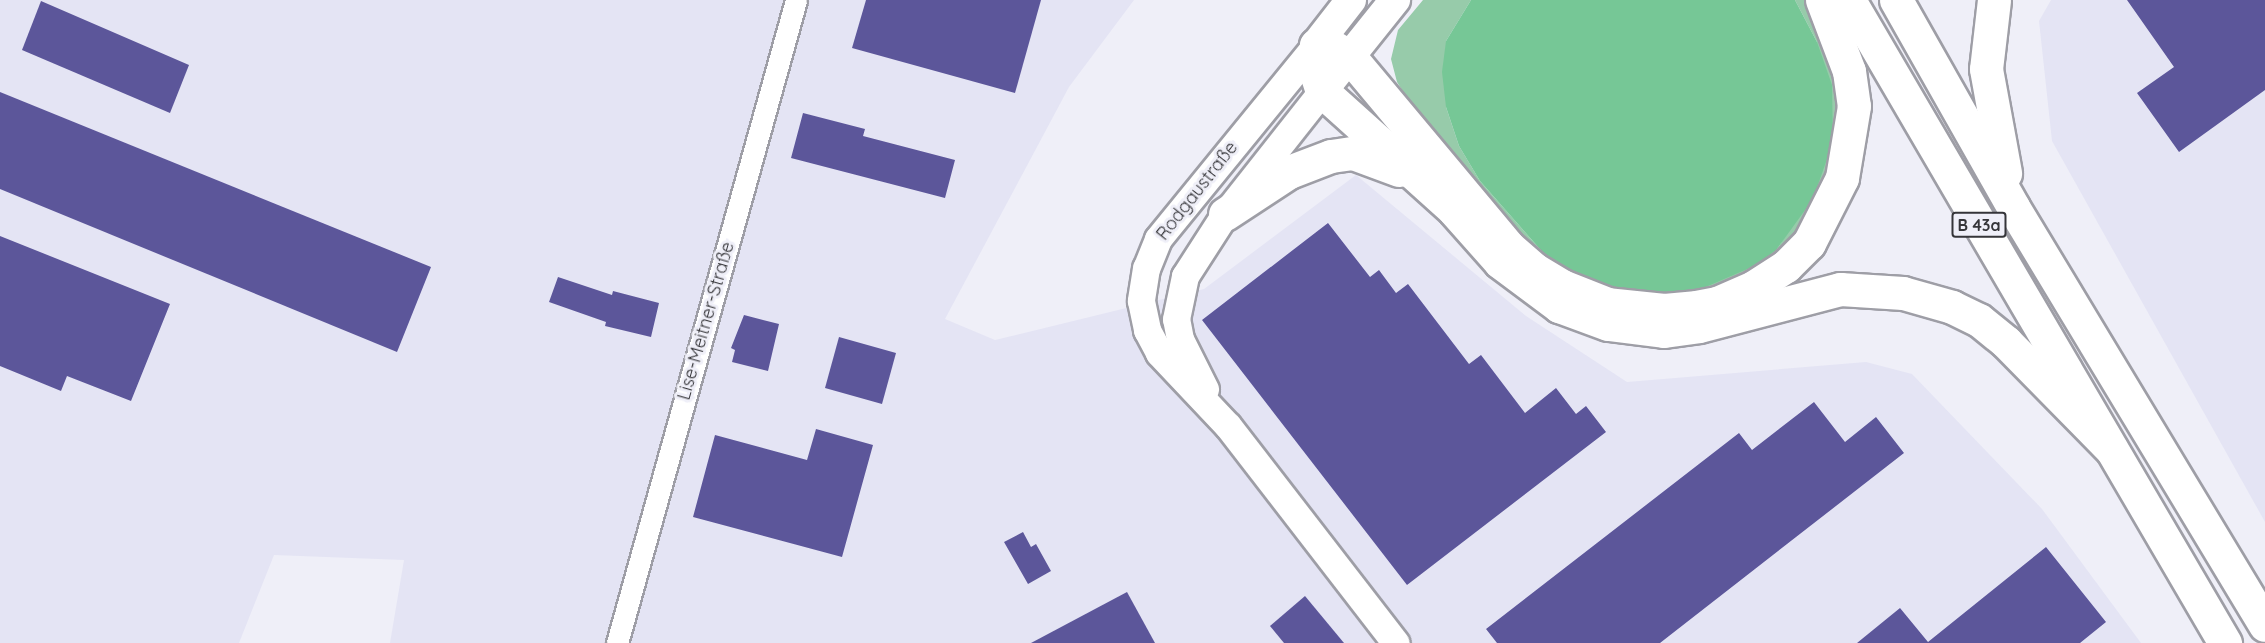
<!DOCTYPE html>
<html>
<head>
<meta charset="utf-8">
<style>
  body { margin:0 }
  #map { position:relative; width:2265px; height:643px; overflow:hidden; background:#efeff8; font-family:Quicksand,sans-serif }
  div>[style] { position:absolute }
  .built>* { inset:0; background:#e4e4f4 }
  .green>* { inset:0; background:#97cbaa }
  .forest>* { inset:0; background:#76c796 }
  .building>* { inset:0; background:#5c569a }
  .roads { filter:drop-shadow(2px 0 #9e9ea6) drop-shadow(-2px 0 #9e9ea6) drop-shadow(0 2px #9e9ea6) drop-shadow(0 -2px #9e9ea6) }
  .minor>* { height:21px; margin:-10.5px; padding:0 10.5px; transform-origin:10.5px; border-radius:10.5px; background:#fff }
  .tertiary>* { height:27px; margin:-13.5px; padding:0 13.5px; transform-origin:13.5px; border-radius:13.5px; background:#fff }
  .secondary>* { height:30px; margin:-15px; padding:0 15px; transform-origin:15px; border-radius:15px; background:#fff }
  .trunk>* { height:33px; margin:-16.5px; padding:0 16.5px; transform-origin:16.5px; border-radius:16.5px; background:#fff }
  span { translate:-50% -50%; white-space:nowrap; text-align:center; line-height:1.15; -webkit-text-stroke:6px #efeff8; paint-order:stroke }
  .shield-label span { padding:2px 4px; background:#efeff8; border:2px solid; border-radius:4px; -webkit-text-stroke-width:0 }
  .shield-label { font-size:16px; color:#353539; font-weight:700 }
  .street-label { font-size:18px; color:#353539 }
</style>
</head>
<body>
<div id="map">
  <div class="built">
    <i style="clip-path:polygon(0 0,1134px 0,1069px 87px,945px 319px,995px 340px,1204px 289px,1356px 175px,1526px 316px,1627px 382px,1866px 362px,1912px 374px,2042px 509px,2141px 643px,390px 643px,404px 560px,274px 555px,239px 643px,0 643px)"></i>
    <i style="clip-path:polygon(2051px 0,2265px 0,2265px 522px,2052px 141px,2039px 21px)"></i>
  </div>
  <div class="green">
    <i style="clip-path:polygon(1423px 0,1471px 0,1446px 41px,1446px 107px,1459px 146px,1480px 181px,1546px 256px,1777px 249px,1793px 224px,1817px 42px,1795px 0,1812px 0,1833px 36px,1845px 145px,1801px 237px,1739px 285px,1639px 302px,1538px 263px,1418px 116px,1397px 82px,1391px 59px,1398px 30px)"></i>
  </div>
  <div class="forest">
    <i style="clip-path:polygon(1471px 0,1795px 0,1817px 42px,1832px 85px,1833px 142px,1813px 199px,1777px 249px,1759px 264px,1701px 289px,1667px 293px,1623px 290px,1584px 278px,1546px 256px,1480px 181px,1459px 146px,1446px 107px,1442px 72px,1446px 41px)"></i>
  </div>
  <div class="building">
    <i style="clip-path:polygon(866px 0,1041px 0,1015px 93px,852px 48px)"></i>
    <i style="clip-path:polygon(2127px 0,2265px 0,2265px 90px,2179px 152px,2137px 93px,2174px 67px)"></i>
    <i style="clip-path:polygon(41px 1px,189px 65px,170px 113px,22px 50px)"></i>
    <i style="clip-path:polygon(0 92px,431px 267px,397px 352px,0 189px)"></i>
    <i style="clip-path:polygon(803px 113px,865px 129px,863px 136px,955px 160px,945px 198px,791px 158px)"></i>
    <i style="clip-path:polygon(1328px 223px,1370px 277px,1379px 270px,1396px 293px,1408px 284px,1469px 364px,1481px 355px,1525px 413px,1556px 388px,1576px 414px,1586px 406px,1606px 432px,1407px 585px,1202px 320px)"></i>
    <i style="clip-path:polygon(0 236px,170px 304px,131px 401px,67px 376px,61px 391px,0 366px)"></i>
    <i style="clip-path:polygon(558px 277px,612px 295px,613px 291px,659px 303px,651px 337px,605px 326px,606px 322px,549px 302px)"></i>
    <i style="clip-path:polygon(744px 315px,779px 324px,768px 371px,732px 362px,735px 350px,731px 348px)"></i>
    <i style="clip-path:polygon(839px 337px,896px 353px,882px 404px,825px 388px)"></i>
    <i style="clip-path:polygon(1814px 402px,1845px 442px,1876px 417px,1904px 453px,1660px 643px,1497px 643px,1486px 629px,1739px 433px,1752px 450px)"></i>
    <i style="clip-path:polygon(816px 429px,873px 445px,842px 557px,693px 517px,715px 435px,807px 460px)"></i>
    <i style="clip-path:polygon(1023px 532px,1031px 547px,1036px 544px,1051px 571px,1028px 584px,1004px 542px)"></i>
    <i style="clip-path:polygon(2046px 547px,2106px 622px,2080px 643px,1857px 643px,1900px 608px,1928px 642px)"></i>
    <i style="clip-path:polygon(1127px 592px,1155px 643px,1031px 643px)"></i>
    <i style="clip-path:polygon(1305px 596px,1344px 643px,1284px 643px,1270px 626px)"></i>
  </div>
  <div class="roads">
    <div class="minor">
      <i style="left:617px;top:643px;width:667px;rotate:-74.44deg"></i>
    </div>
    <div class="tertiary">
      <i style="left:1316px;top:45px;width:250px;rotate:129.2deg"></i>
      <i style="left:1158px;top:239px;width:31px;rotate:112deg"></i>
      <i style="left:1146px;top:268px;width:33px;rotate:99deg"></i>
      <i style="left:1141px;top:301px;width:30px;rotate:78deg"></i>
      <i style="left:1147px;top:330px;width:26px;rotate:62deg"></i>
      <i style="left:1159px;top:353px;width:100px;rotate:46.6deg"></i>
      <i style="left:1228px;top:426px;width:274px;rotate:52.3deg"></i>
      <i style="left:1205px;top:389px;width:56px;rotate:-116.6deg"></i>
      <i style="left:1180px;top:339px;width:20px;rotate:-101deg"></i>
      <i style="left:1176px;top:319px;width:44px;rotate:-78.2deg"></i>
      <i style="left:1185px;top:276px;width:74px;rotate:-57.2deg"></i>
      <i style="left:1225px;top:214px;width:157px;rotate:-51.7deg"></i>
    </div>
    <div class="secondary">
      <i style="left:1316px;top:45px;width:57px;rotate:-52.1deg"></i>
      <i style="left:1322px;top:91px;width:117px;rotate:-51.3deg"></i>
    </div>
    <div class="trunk">
      <i style="left:1822px;top:0;width:76px;rotate:69.2deg"></i>
      <i style="left:1849px;top:71px;width:35px;rotate:82deg"></i>
      <i style="left:1854px;top:106px;width:73px;rotate:99.5deg"></i>
      <i style="left:1842px;top:178px;width:73px;rotate:116.9deg"></i>
      <i style="left:1809px;top:243px;width:33px;rotate:135deg"></i>
      <i style="left:1786px;top:266px;width:38px;rotate:147deg"></i>
      <i style="left:1754px;top:287px;width:40px;rotate:156.6deg"></i>
      <i style="left:1717px;top:303px;width:20px;rotate:169deg"></i>
      <i style="left:1697px;top:307px;width:33px;rotate:175deg"></i>
      <i style="left:1664px;top:310px;width:56px;rotate:-173.9deg"></i>
      <i style="left:1608px;top:304px;width:49px;rotate:-158.6deg"></i>
      <i style="left:1562px;top:286px;width:33px;rotate:-149deg"></i>
      <i style="left:1534px;top:269px;width:35px;rotate:-139deg"></i>
      <i style="left:1508px;top:246px;width:246px;rotate:-129.9deg"></i>
      <i style="left:1350px;top:57px;width:26px;rotate:-149deg"></i>
      <i style="left:1328px;top:44px;width:12px;rotate:175deg"></i>
      <i style="left:1316px;top:45px;width:19px;rotate:99deg"></i>
      <i style="left:1313px;top:64px;width:28px;rotate:72deg"></i>
      <i style="left:1322px;top:91px;width:178px;rotate:42deg"></i>
      <i style="left:1454px;top:210px;width:69px;rotate:48.5deg"></i>
      <i style="left:1500px;top:262px;width:74px;rotate:36.7deg"></i>
      <i style="left:1559px;top:306px;width:52px;rotate:20.2deg"></i>
      <i style="left:1608px;top:324px;width:56px;rotate:7.1deg"></i>
      <i style="left:1664px;top:331px;width:35px;rotate:-8deg"></i>
      <i style="left:1699px;top:326px;width:146px;rotate:-14.7deg"></i>
      <i style="left:1840px;top:289px;width:63px;rotate:3.6deg"></i>
      <i style="left:1903px;top:293px;width:51px;rotate:15.9deg"></i>
      <i style="left:1952px;top:307px;width:30px;rotate:26deg"></i>
      <i style="left:1979px;top:320px;width:35px;rotate:39deg"></i>
      <i style="left:2006px;top:342px;width:150px;rotate:45.5deg"></i>
      <i style="left:1849px;top:0;width:745px;rotate:59.68deg"></i>
      <i style="left:1896px;top:0;width:238px;rotate:60.5deg"></i>
      <i style="left:2013px;top:207px;width:488px;rotate:58.9deg"></i>
      <i style="left:1994px;top:0;width:69px;rotate:96.6deg"></i>
      <i style="left:1986px;top:69px;width:106px;rotate:79.6deg"></i>
      <i style="left:1225px;top:214px;width:77px;rotate:-33.3deg"></i>
      <i style="left:1289px;top:172px;width:45px;rotate:-20.9deg"></i>
      <i style="left:1331px;top:156px;width:22px;rotate:-8deg"></i>
      <i style="left:1353px;top:153px;width:49px;rotate:20.3deg"></i>
    </div>
  </div>
  <div class="shield-label">
    <span style="left:1979px;top:225px">B 43a</span>
  </div>
  <div class="street-label">
    <span style="left:1197px;top:191px;rotate:-52deg">Rodgaustraße</span>
    <span style="left:706px;top:321px;rotate:-74deg">Lise-Meitner-Straße</span>
  </div>
</div>
</body>
</html>
